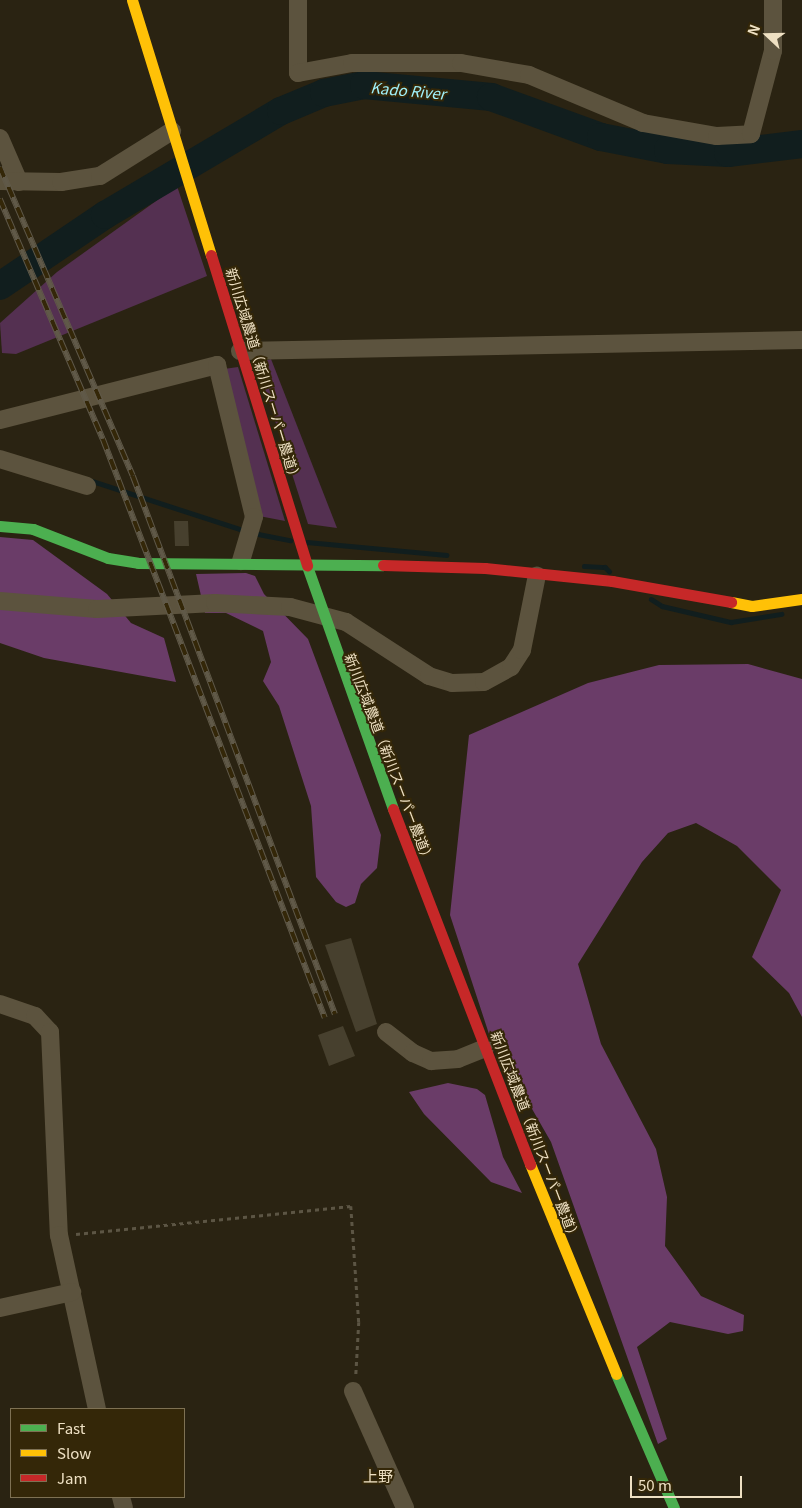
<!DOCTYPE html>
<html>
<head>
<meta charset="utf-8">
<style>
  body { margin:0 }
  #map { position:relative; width:802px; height:1508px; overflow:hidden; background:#2a2312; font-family:Georgia,"Noto Sans JP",serif }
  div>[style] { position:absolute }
  .green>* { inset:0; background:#543051 }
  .forest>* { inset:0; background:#6a3c68 }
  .stream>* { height:4.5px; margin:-2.25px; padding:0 2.25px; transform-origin:2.25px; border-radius:2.25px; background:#111e1e }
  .river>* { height:28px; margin:-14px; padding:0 14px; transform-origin:14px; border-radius:14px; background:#111e1e }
  .building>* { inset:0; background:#47402e }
  .path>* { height:2.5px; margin-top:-1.25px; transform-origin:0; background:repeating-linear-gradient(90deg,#5c5544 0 4px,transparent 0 8px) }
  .street>* { height:18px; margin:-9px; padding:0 9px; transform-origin:9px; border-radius:9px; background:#5c533e }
  .fast>* { height:11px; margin:-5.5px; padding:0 5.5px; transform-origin:5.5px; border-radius:5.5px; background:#4caf50 }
  .slow>* { height:11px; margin:-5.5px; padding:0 5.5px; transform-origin:5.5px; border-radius:5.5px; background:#ffc107 }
  .jam>* { height:11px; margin:-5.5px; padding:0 5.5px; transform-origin:5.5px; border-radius:5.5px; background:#c62828 }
  .rail>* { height:5.5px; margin-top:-2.75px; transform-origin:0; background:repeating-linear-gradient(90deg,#342708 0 11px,#605948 0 22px); box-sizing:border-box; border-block:1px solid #605948 }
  span { translate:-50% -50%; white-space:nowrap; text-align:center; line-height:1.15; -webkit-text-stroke:4px #342708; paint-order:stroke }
  .street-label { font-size:14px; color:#eee0c3 }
  .water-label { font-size:15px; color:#a0f2fc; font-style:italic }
  .neighbourhood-label { font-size:15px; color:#eee0c3 }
  .legend { position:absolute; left:10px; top:1408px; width:175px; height:90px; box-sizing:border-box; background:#342708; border:1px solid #7e7153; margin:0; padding:6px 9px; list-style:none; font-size:15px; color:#eee0c3 }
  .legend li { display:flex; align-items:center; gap:10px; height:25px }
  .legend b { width:25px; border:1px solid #7e7153 }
  .north { position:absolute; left:742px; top:10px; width:50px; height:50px; -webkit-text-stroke:4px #342708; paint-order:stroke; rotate:291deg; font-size:14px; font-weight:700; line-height:20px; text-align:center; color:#eee0c3 }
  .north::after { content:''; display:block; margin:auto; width:18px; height:22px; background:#eee0c3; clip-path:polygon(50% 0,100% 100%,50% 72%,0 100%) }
  .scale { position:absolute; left:630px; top:1476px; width:112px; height:22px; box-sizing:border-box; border:2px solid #eee0c3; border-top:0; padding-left:6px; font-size:15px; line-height:18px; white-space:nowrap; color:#eee0c3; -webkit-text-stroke:4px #342708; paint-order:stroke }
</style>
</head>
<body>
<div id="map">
  <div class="green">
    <i style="clip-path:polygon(177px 186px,207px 276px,16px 354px,2px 353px,0 323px,57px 272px)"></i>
    <i style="clip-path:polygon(271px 359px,337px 528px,308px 524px,257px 364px)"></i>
    <i style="clip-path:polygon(238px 367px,285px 521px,259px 516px,224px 369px)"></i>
  </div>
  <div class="forest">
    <i style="clip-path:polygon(0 537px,33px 540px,107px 594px,131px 623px,164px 638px,176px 682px,44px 658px,0 643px)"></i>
    <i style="clip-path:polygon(246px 573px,255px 576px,264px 594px,308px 639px,381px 835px,377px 868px,361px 884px,355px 903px,346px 907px,336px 902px,316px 877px,311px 806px,279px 706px,263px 681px,271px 662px,263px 631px,226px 613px,205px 613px,196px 574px)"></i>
    <i style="clip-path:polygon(748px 664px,802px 679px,802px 1017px,789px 993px,752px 957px,781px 890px,737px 846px,696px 823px,668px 833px,642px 862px,578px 964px,601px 1044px,656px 1149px,667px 1197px,665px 1246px,701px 1296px,744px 1315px,743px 1331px,728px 1334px,670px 1322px,637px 1347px,667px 1439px,658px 1444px,551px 1142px,489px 1034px,450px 915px,469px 735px,588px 683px,659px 665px)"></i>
    <i style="clip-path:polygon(448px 1083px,477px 1089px,485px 1095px,503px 1157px,522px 1193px,491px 1182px,424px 1114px,409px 1092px)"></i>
  </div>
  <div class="stream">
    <i style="left:89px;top:480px;width:165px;rotate:18deg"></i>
    <i style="left:253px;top:533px;width:38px;rotate:11deg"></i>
    <i style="left:307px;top:542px;width:140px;rotate:5.3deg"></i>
    <i style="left:584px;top:566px;width:21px;rotate:3deg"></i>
    <i style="left:605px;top:567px;width:6px;rotate:45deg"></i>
    <i style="left:651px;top:599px;width:13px;rotate:32deg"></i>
    <i style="left:662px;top:606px;width:71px;rotate:13.1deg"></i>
    <i style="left:731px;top:622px;width:51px;rotate:-9.1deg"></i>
  </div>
  <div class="river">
    <i style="left:0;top:286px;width:127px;rotate:-34.1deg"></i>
    <i style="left:105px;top:215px;width:204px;rotate:-30.6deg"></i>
    <i style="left:281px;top:111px;width:47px;rotate:-22.7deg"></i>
    <i style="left:324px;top:93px;width:41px;rotate:-11.3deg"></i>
    <i style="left:364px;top:85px;width:128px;rotate:5.4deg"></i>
    <i style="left:491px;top:97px;width:117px;rotate:20deg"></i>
    <i style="left:601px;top:137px;width:68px;rotate:11deg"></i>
    <i style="left:668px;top:150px;width:60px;rotate:2.9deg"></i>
    <i style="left:728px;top:153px;width:75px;rotate:-6.9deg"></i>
  </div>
  <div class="building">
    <i style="clip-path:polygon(174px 521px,188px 521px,189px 546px,175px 546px)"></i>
    <i style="clip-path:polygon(351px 938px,377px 1024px,356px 1032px,325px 945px)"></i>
    <i style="clip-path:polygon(343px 1026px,355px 1056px,329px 1066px,318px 1035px)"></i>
  </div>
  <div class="path">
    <i style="left:76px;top:1234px;width:276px;rotate:-5.8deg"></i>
    <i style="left:351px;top:1206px;width:116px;rotate:86.1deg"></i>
    <i style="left:359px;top:1322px;width:53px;rotate:93.2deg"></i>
  </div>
  <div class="street">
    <i style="left:298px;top:0;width:73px;rotate:90deg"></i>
    <i style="left:298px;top:73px;width:55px;rotate:-10.5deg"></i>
    <i style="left:352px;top:63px;width:109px"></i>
    <i style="left:461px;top:63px;width:69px;rotate:10deg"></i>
    <i style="left:529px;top:75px;width:124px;rotate:22.8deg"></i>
    <i style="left:643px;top:123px;width:75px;rotate:10deg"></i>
    <i style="left:717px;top:136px;width:34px;rotate:-3deg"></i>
    <i style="left:751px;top:134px;width:86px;rotate:-75.2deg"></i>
    <i style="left:773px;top:51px;width:51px;rotate:-90deg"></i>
    <i style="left:0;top:138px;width:48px;rotate:66.6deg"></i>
    <i style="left:0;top:181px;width:61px;rotate:0.9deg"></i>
    <i style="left:61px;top:182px;width:39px;rotate:-9deg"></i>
    <i style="left:100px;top:176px;width:85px;rotate:-32deg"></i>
    <i style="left:240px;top:351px;width:562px;rotate:-1.12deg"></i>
    <i style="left:0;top:420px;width:224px;rotate:-14.2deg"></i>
    <i style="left:217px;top:365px;width:156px;rotate:76.3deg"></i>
    <i style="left:254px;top:517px;width:46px;rotate:106.5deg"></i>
    <i style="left:0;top:459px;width:91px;rotate:17.2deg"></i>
    <i style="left:0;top:601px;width:97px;rotate:4.7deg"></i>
    <i style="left:97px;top:609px;width:118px;rotate:-2.9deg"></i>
    <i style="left:215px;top:603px;width:75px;rotate:3.1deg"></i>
    <i style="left:290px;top:607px;width:58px;rotate:15deg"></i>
    <i style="left:346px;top:622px;width:99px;rotate:33deg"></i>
    <i style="left:429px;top:676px;width:24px;rotate:17deg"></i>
    <i style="left:452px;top:683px;width:32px;rotate:-2deg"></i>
    <i style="left:484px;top:682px;width:31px;rotate:-29deg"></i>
    <i style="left:511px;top:667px;width:20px;rotate:-57deg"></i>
    <i style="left:522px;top:650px;width:76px;rotate:-78.7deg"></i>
    <i style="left:0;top:1004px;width:37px;rotate:19deg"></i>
    <i style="left:35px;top:1016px;width:22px;rotate:47deg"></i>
    <i style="left:50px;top:1032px;width:203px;rotate:87.5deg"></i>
    <i style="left:59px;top:1235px;width:178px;rotate:77.7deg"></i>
    <i style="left:386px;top:1032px;width:34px;rotate:38deg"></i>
    <i style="left:413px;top:1053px;width:20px;rotate:24deg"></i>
    <i style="left:431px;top:1061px;width:27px;rotate:-4deg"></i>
    <i style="left:458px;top:1059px;width:29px;rotate:-22deg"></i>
    <i style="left:0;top:1308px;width:74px;rotate:-12.5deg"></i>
    <i style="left:353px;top:1391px;width:128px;rotate:66deg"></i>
    <i style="left:121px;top:1497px;width:11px;rotate:75deg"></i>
  </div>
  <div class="fast">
    <i style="left:0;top:526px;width:33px;rotate:5deg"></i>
    <i style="left:33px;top:529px;width:80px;rotate:21.1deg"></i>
    <i style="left:108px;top:558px;width:30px;rotate:9deg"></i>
    <i style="left:138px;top:563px;width:245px;rotate:0.5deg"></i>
    <i style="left:307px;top:566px;width:258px;rotate:70.5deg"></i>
    <i style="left:616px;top:1374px;width:146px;rotate:66.6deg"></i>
  </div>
  <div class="slow">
    <i style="left:132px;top:0;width:267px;rotate:72.8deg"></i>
    <i style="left:731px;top:602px;width:21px;rotate:11deg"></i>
    <i style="left:752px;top:606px;width:50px;rotate:-8deg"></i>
    <i style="left:530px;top:1164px;width:227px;rotate:67.7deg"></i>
  </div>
  <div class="jam">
    <i style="left:211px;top:255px;width:325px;rotate:72.8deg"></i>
    <i style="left:383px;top:565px;width:102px;rotate:1.7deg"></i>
    <i style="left:485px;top:568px;width:128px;rotate:5.8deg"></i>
    <i style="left:612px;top:581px;width:121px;rotate:10deg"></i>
    <i style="left:393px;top:809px;width:381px;rotate:68.9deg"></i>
  </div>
  <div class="rail">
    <i style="left:0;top:167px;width:336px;rotate:66.7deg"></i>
    <i style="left:133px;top:476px;width:575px;rotate:69.42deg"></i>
    <i style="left:0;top:199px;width:261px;rotate:66.8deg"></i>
    <i style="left:103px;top:439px;width:620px;rotate:69.02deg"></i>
  </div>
  <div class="street-label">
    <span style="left:264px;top:375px;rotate:73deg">新川広域農道（新川スーパー農道）</span>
    <span style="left:390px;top:758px;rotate:69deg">新川広域農道（新川スーパー農道）</span>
    <span style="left:536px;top:1136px;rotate:69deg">新川広域農道（新川スーパー農道）</span>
  </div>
  <div class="water-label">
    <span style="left:408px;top:90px;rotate:5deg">Kado River</span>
  </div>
  <div class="neighbourhood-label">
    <span style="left:378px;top:1476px">上野</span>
  </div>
  <ul class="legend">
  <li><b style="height:6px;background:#4caf50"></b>Fast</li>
  <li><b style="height:6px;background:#ffc107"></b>Slow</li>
  <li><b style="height:6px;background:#c62828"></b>Jam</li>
  </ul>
  <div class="north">N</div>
  <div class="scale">50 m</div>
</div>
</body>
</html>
